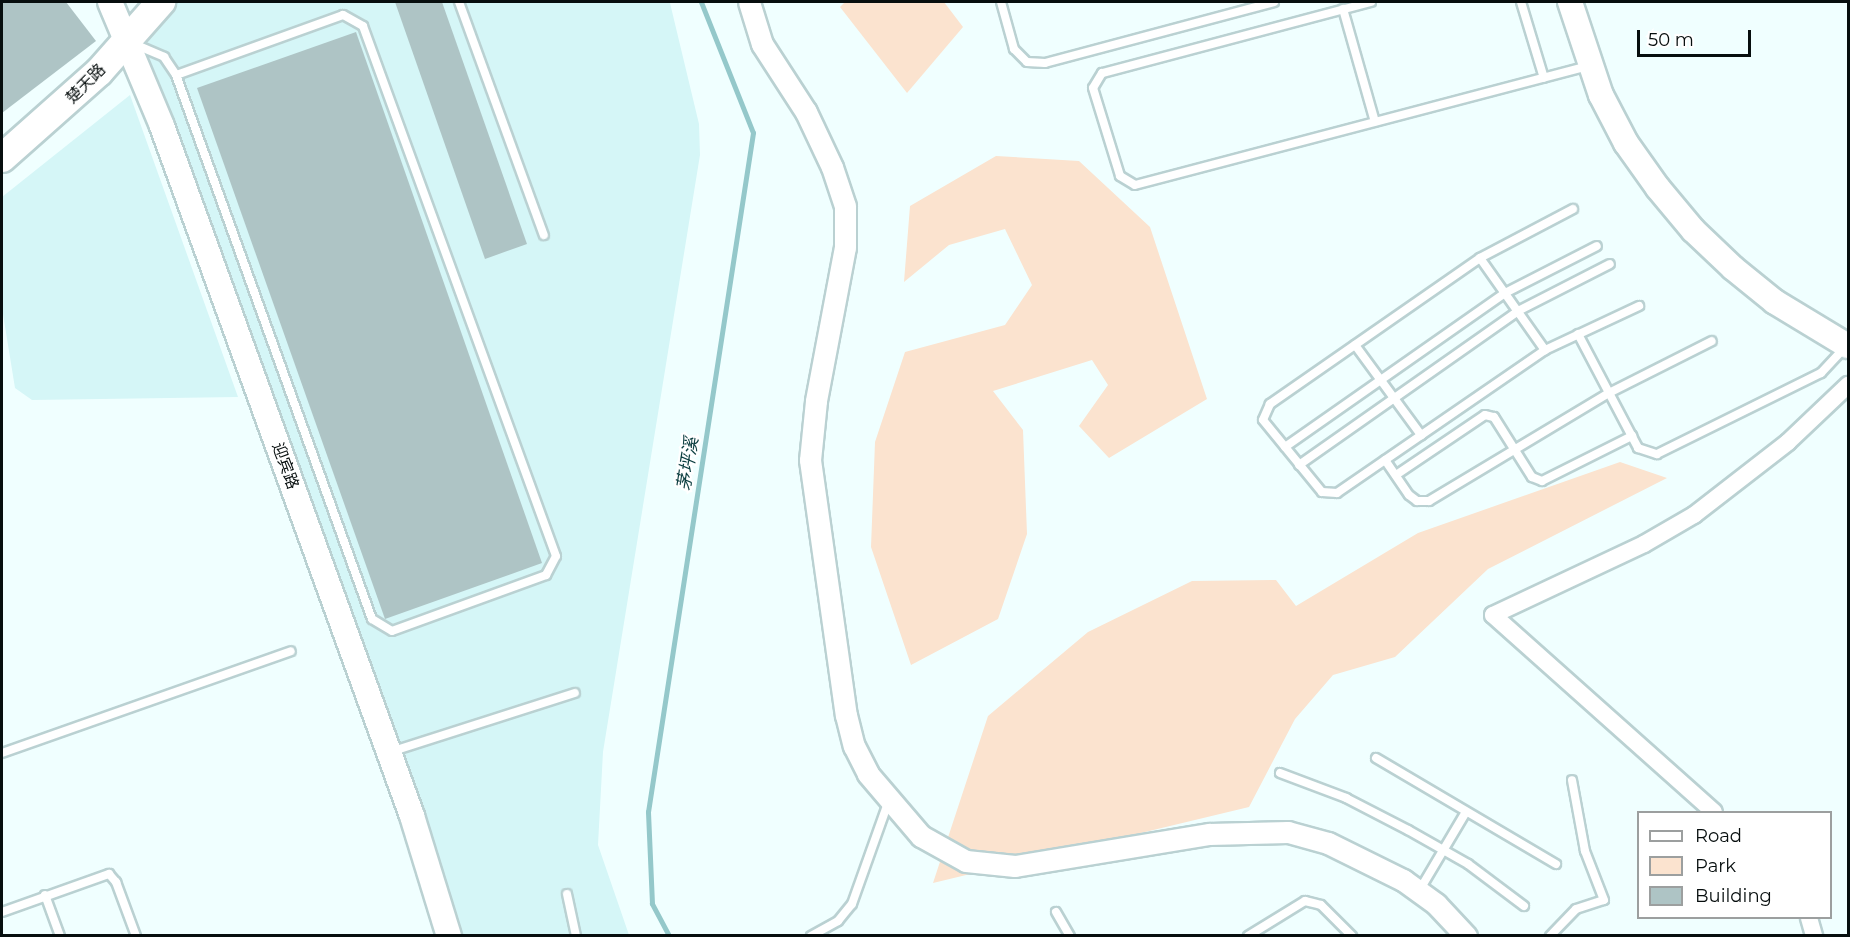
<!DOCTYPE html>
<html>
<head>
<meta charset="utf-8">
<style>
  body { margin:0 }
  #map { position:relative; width:1850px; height:937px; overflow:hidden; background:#f0ffff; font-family:Montserrat,"Noto Sans SC",sans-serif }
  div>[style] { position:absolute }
  .built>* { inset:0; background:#d5f6f7 }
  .green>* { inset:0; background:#fbe3cf }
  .stream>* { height:4.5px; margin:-2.25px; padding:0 2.25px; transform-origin:2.25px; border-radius:2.25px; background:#94c8ca }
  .building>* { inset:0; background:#aec4c5 }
  .roads { filter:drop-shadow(2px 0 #bad1d2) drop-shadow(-2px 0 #bad1d2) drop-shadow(0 2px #bad1d2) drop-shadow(0 -2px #bad1d2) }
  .service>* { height:8px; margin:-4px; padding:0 4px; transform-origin:4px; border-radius:4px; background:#fff }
  .minor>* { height:16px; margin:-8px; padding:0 8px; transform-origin:8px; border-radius:8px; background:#fff }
  .tertiary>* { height:21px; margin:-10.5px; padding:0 10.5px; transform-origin:10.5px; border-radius:10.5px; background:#fff }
  .secondary>* { height:24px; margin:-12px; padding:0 12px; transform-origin:12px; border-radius:12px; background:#fff }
  .trunk>* { height:28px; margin:-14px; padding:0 14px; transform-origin:14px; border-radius:14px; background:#fff }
  span { translate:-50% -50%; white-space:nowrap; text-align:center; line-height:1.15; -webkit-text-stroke:4.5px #fff; paint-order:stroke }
  .street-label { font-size:16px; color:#070e0e }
  .water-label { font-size:18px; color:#0d3f41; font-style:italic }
  .frame { position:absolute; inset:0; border:3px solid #070e0e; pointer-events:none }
  .legend { position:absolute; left:1637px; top:811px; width:195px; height:108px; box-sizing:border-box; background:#fff; border:2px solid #9c9f9f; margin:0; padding:8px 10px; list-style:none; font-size:18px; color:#070e0e }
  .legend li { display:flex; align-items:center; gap:12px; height:30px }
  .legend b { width:30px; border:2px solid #9c9f9f }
  .scale { position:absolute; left:1637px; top:30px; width:114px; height:27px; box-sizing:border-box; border:3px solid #070e0e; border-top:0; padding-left:8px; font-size:18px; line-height:21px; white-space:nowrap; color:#070e0e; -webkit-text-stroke:4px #fff; paint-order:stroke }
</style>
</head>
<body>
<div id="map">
  <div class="built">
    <i style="clip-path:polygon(168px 2px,670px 3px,699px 124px,700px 155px,603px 752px,598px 845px,629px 935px,456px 935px,139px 42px)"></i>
    <i style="clip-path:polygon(130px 95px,238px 397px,32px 400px,15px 388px,2px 308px,2px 197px)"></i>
  </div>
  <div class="green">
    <i style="clip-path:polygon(845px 2px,944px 2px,963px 27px,907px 93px,840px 7px)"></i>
    <i style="clip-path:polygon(996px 156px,1079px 161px,1150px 227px,1207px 399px,1109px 458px,1079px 426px,1108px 385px,1092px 360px,993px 391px,1023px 430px,1027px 534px,998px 619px,911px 665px,871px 547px,875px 442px,905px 352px,1005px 325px,1032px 285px,1005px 229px,949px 245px,904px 282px,910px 206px)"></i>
    <i style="clip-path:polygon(1620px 462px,1667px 478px,1488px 569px,1395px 657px,1333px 675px,1295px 719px,1249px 807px,933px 883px,988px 716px,1088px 632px,1192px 581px,1276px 580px,1296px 606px,1418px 533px)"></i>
  </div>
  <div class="stream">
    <i style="left:669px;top:936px;width:36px;rotate:-118deg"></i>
    <i style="left:652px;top:904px;width:92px;rotate:-92.5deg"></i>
    <i style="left:648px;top:812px;width:687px;rotate:-81.21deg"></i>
    <i style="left:753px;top:133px;width:141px;rotate:-111.7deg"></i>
  </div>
  <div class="building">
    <i style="clip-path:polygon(2px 2px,66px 2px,96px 41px,2px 113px)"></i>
    <i style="clip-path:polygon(395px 2px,442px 2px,527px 244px,485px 259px)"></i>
    <i style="clip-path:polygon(356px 32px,542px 563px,385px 619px,197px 88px)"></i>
  </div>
  <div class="roads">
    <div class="service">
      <i style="left:459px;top:2px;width:248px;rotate:70deg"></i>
      <i style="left:1001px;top:2px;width:49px;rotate:74.5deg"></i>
      <i style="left:1014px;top:49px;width:18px;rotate:45deg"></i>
      <i style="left:1027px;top:62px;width:18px;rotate:3deg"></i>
      <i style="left:1045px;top:63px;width:237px;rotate:-14.9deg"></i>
      <i style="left:1371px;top:2px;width:278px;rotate:165.2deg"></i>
      <i style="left:1102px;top:73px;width:17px;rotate:121deg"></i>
      <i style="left:1093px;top:88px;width:92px;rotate:72.9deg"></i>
      <i style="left:1120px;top:176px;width:17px;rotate:31deg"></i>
      <i style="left:1135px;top:185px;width:470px;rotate:-14.7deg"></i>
      <i style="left:1521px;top:2px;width:79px;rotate:73.2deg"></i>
      <i style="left:1343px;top:9px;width:117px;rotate:74.2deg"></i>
      <i style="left:134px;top:44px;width:33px;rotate:23deg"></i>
      <i style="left:164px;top:57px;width:22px;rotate:56deg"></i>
      <i style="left:176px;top:75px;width:578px;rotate:70.19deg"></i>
      <i style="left:372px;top:619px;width:23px;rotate:31deg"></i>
      <i style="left:392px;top:631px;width:164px;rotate:-20deg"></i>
      <i style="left:546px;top:575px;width:21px;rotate:-62deg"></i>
      <i style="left:556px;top:556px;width:564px;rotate:-110.01deg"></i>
      <i style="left:363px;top:26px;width:23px;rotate:-151deg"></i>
      <i style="left:343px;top:15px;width:177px;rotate:160.2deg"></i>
      <i style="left:1573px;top:209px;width:105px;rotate:152.2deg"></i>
      <i style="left:1480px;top:258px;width:256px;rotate:145.2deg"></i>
      <i style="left:1270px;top:404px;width:17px;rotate:114deg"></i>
      <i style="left:1263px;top:420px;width:93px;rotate:50.7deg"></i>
      <i style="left:1322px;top:492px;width:15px;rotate:4deg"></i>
      <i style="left:1337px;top:493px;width:252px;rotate:-34.5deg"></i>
      <i style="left:1545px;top:350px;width:104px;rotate:-25.1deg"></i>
      <i style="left:1480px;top:258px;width:113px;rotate:54.8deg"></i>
      <i style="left:1578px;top:334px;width:129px;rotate:62.2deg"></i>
      <i style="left:1638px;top:448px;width:20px;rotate:18deg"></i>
      <i style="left:1657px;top:454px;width:183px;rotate:-26.3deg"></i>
      <i style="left:1821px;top:373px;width:37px;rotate:-47deg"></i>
      <i style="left:1355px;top:345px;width:112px;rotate:53.7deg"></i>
      <i style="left:1285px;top:447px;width:269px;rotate:-35deg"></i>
      <i style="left:1505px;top:293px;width:103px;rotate:-27.1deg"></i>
      <i style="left:1385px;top:460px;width:42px;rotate:55.6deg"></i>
      <i style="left:1409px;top:495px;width:10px;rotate:37deg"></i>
      <i style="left:1417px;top:501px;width:12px"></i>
      <i style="left:1429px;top:501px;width:210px;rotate:-31deg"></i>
      <i style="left:1609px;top:393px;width:115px;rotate:-26.8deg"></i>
      <i style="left:1299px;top:465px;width:268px;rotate:-35.1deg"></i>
      <i style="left:1518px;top:311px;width:103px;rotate:-27.1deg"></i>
      <i style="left:1396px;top:475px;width:107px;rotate:-34deg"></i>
      <i style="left:1485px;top:415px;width:9px;rotate:13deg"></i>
      <i style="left:1494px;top:417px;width:71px;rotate:57.7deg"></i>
      <i style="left:1532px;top:477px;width:11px;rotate:22deg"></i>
      <i style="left:1542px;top:481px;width:101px;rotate:-26.6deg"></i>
      <i style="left:390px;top:752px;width:194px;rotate:-17.7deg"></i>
      <i style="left:2px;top:753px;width:306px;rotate:-19.4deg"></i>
      <i style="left:1376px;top:758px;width:209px;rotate:30.5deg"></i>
      <i style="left:1280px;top:773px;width:71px;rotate:20.7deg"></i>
      <i style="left:1346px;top:798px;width:70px;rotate:27.3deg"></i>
      <i style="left:1408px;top:830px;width:69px;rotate:29.5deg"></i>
      <i style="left:1468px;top:864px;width:70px;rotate:36.9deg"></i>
      <i style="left:1419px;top:891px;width:92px;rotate:-59.3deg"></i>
      <i style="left:567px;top:894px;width:43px;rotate:77.9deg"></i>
      <i style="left:45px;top:895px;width:44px;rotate:69.9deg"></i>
      <i style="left:2px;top:912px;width:114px;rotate:-19.6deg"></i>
      <i style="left:109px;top:874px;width:11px;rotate:49deg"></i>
      <i style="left:116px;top:882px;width:58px;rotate:69.7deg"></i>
      <i style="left:1056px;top:912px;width:28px;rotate:60deg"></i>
      <i style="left:811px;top:936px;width:31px;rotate:-29deg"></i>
      <i style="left:838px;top:921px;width:22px;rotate:-51deg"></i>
      <i style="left:852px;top:904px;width:110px;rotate:-70.4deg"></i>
      <i style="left:1248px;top:936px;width:67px;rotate:-31.6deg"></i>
      <i style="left:1305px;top:901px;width:16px;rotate:14deg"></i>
      <i style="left:1321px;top:905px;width:44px;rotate:45deg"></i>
      <i style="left:1550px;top:936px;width:37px;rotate:-46deg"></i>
      <i style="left:1576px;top:909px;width:29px;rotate:-18deg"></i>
      <i style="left:1604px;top:900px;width:53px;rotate:-111.2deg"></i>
      <i style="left:1585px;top:851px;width:72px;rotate:-100.4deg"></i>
    </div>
    <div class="minor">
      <i style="left:1714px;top:812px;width:296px;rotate:-138.3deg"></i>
      <i style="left:1493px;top:615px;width:167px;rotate:-25.2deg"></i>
      <i style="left:1644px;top:544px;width:58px;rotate:-30.1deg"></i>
      <i style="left:1694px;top:515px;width:119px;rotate:-37.8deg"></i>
      <i style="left:1788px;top:442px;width:83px;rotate:-43.5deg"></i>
      <i style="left:1809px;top:918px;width:19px;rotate:74deg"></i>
    </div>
    <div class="tertiary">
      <i style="left:749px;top:2px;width:44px;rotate:72.8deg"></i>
      <i style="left:762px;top:44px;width:81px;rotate:57.1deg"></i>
      <i style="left:806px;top:112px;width:61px;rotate:64.7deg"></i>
      <i style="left:832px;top:167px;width:41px;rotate:71.6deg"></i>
      <i style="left:845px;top:206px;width:41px;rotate:90deg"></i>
      <i style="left:845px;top:247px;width:157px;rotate:100.7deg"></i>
      <i style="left:816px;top:401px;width:59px;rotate:95.8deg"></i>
      <i style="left:810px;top:460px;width:258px;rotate:82deg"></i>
      <i style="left:846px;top:715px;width:32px;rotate:76deg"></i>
      <i style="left:854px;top:746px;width:31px;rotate:63deg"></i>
      <i style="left:868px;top:774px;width:82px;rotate:49.5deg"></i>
      <i style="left:921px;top:836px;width:51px;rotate:29.1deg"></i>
      <i style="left:966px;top:861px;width:49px;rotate:5.8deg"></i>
      <i style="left:1015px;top:866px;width:197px;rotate:-9.4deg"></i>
      <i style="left:1209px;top:834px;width:79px;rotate:-1.5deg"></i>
      <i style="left:1288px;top:832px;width:41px;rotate:15.4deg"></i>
      <i style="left:1328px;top:843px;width:84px;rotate:26.3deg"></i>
      <i style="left:1403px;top:880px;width:41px;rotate:36deg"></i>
      <i style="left:1436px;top:904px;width:44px;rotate:46.8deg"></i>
    </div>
    <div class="secondary">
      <i style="left:110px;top:2px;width:134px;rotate:67.2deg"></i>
      <i style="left:162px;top:126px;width:734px;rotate:70.08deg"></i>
      <i style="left:412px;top:816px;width:126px;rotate:72.9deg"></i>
      <i style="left:1570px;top:2px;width:98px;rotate:71.6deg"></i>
      <i style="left:1601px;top:95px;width:54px;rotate:62.5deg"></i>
      <i style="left:1626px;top:143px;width:55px;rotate:54.6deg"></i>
      <i style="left:1658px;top:188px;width:55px;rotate:50.2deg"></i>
      <i style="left:1693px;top:230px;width:55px;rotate:43.5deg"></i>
      <i style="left:1733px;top:268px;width:54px;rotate:39deg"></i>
      <i style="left:1775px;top:302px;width:85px;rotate:31.1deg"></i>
    </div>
    <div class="trunk">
      <i style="left:2px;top:158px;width:130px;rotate:-41.6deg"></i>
      <i style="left:99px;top:72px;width:94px;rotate:-48.5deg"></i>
    </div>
  </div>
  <div class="street-label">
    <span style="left:86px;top:84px;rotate:-45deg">楚天路</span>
    <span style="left:285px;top:466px;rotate:70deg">迎宾路</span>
  </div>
  <div class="water-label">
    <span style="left:688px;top:464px;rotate:-81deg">茅坪溪</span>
  </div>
  <div class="frame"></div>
  <ul class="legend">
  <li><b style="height:8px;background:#fff"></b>Road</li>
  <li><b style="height:16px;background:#fbe3cf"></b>Park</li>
  <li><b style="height:16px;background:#aec4c5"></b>Building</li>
  </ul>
  <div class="scale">50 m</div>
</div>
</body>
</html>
